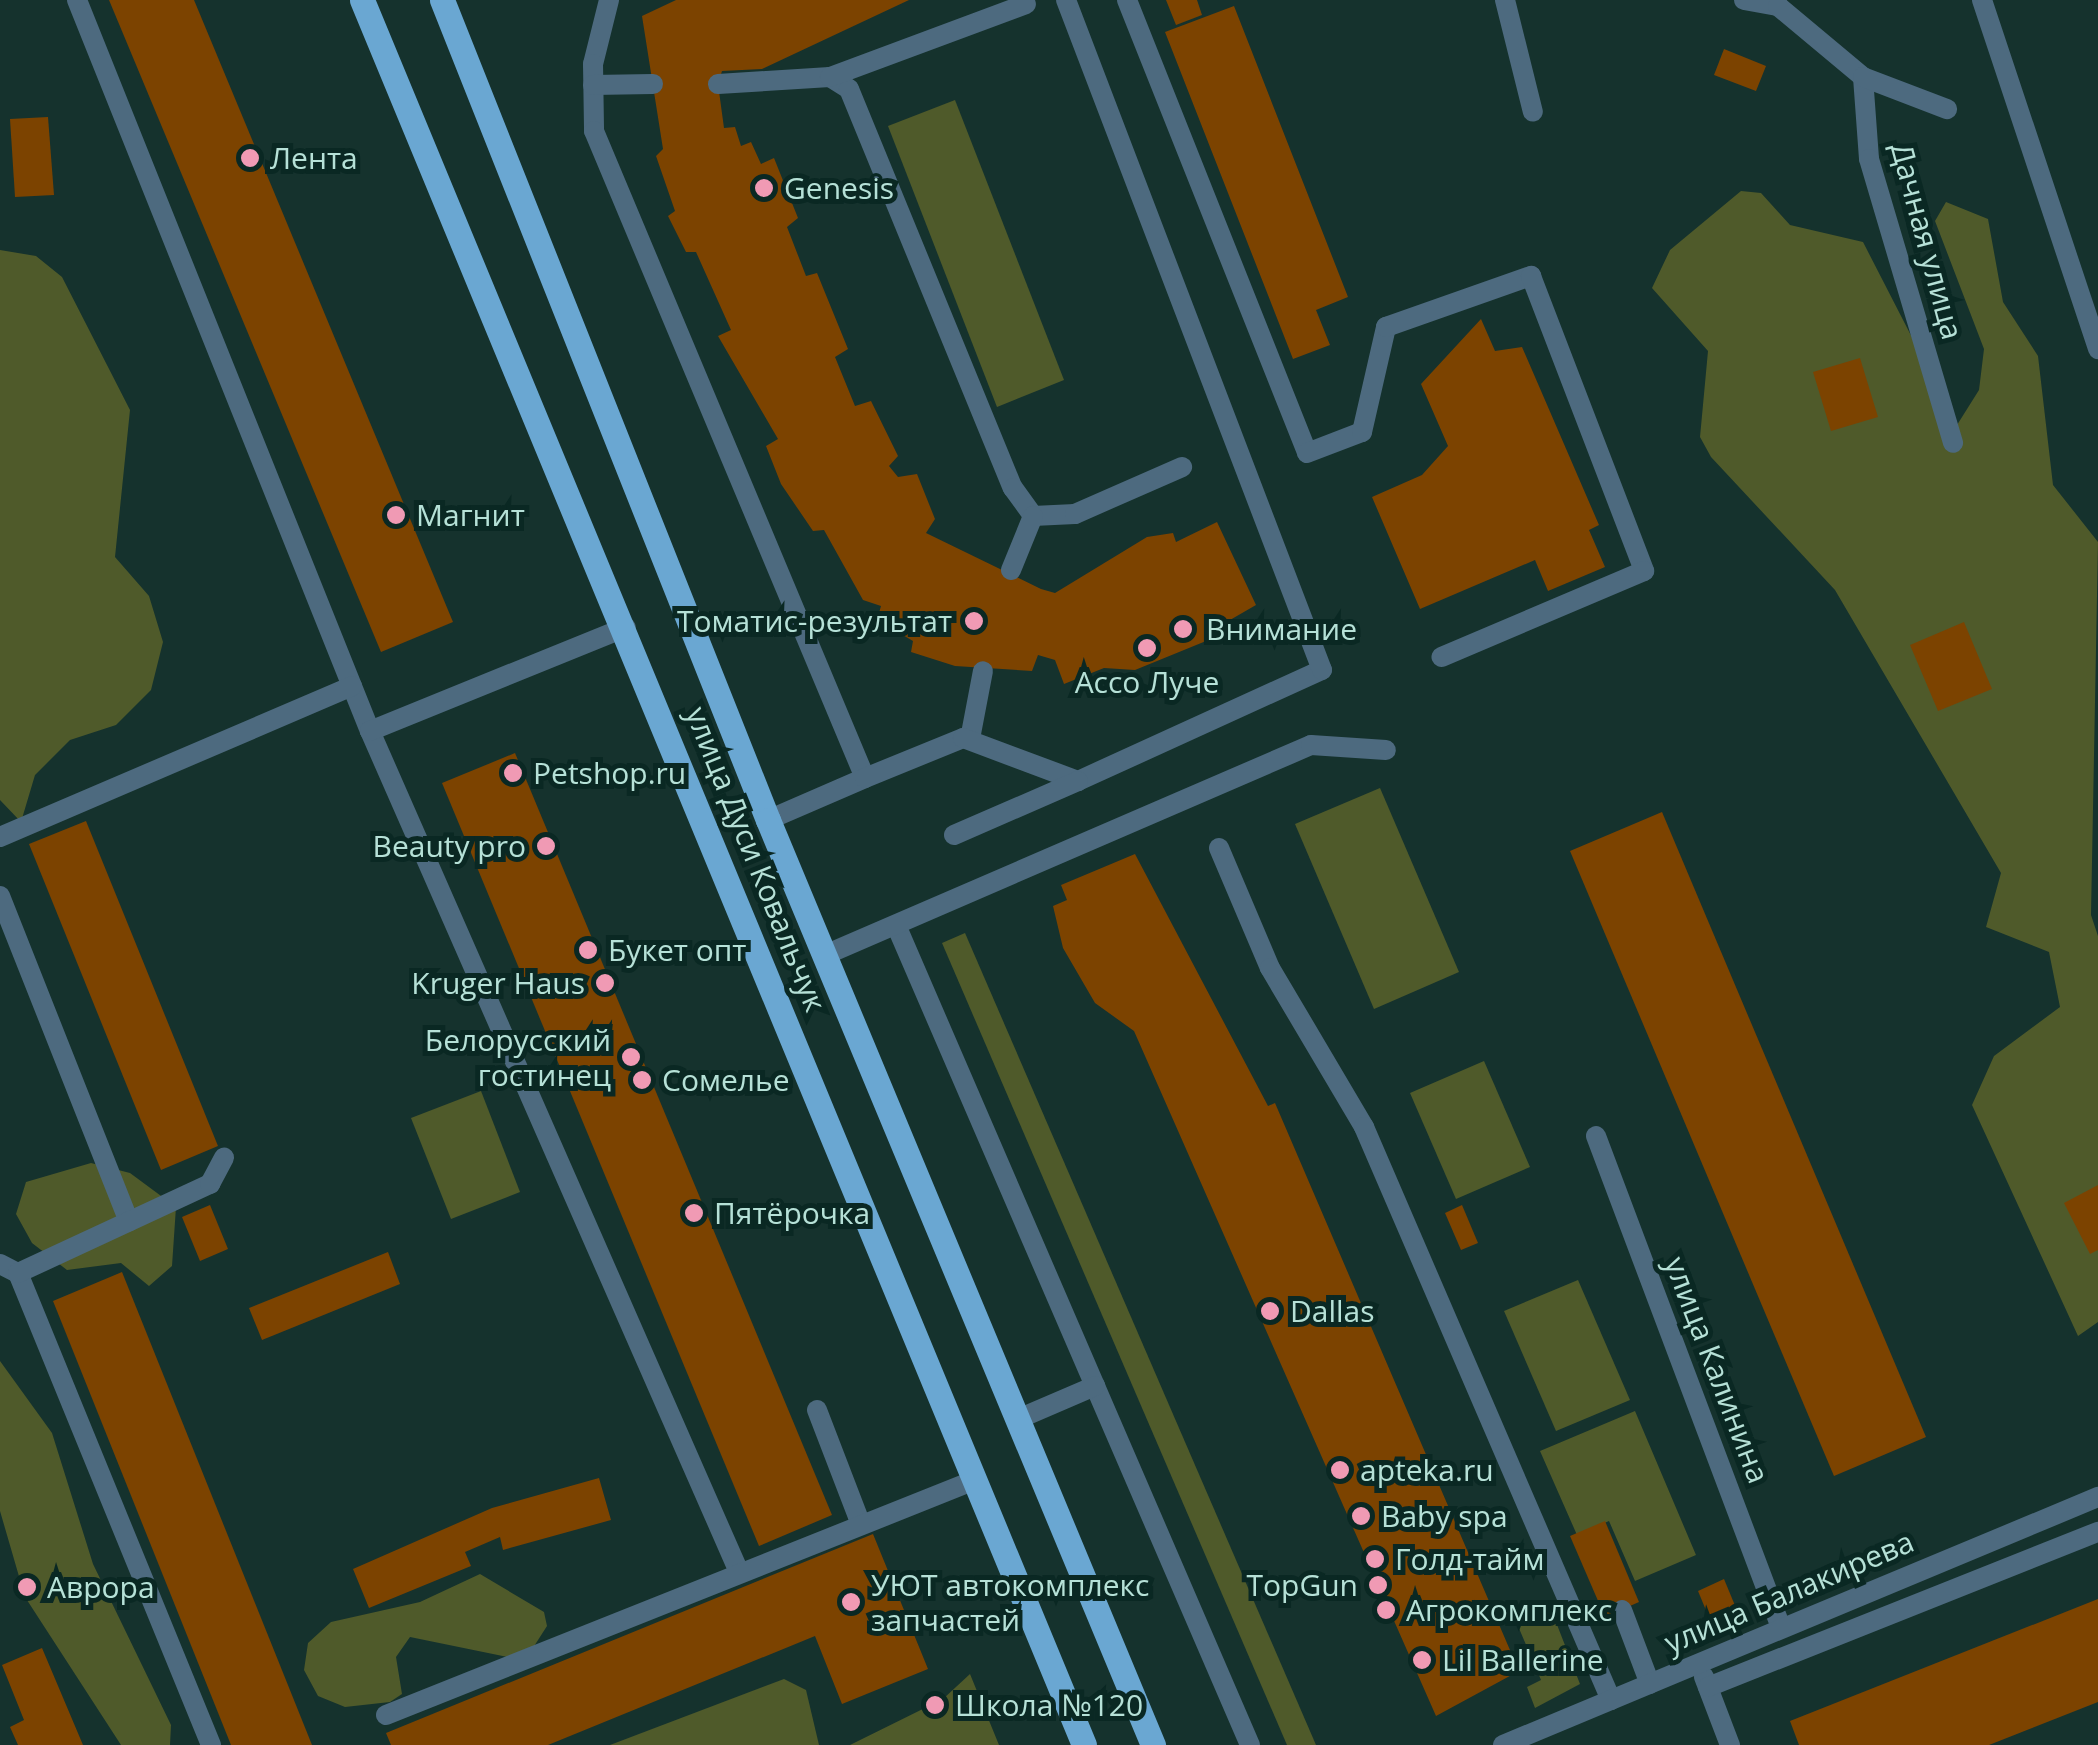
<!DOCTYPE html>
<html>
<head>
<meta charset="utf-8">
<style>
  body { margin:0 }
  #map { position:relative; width:2098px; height:1745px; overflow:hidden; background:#15322d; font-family:"Open Sans",sans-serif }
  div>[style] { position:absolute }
  .green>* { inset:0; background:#4f5a2a }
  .building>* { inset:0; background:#7c4300 }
  .lane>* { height:20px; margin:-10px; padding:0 10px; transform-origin:10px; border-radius:10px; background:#4d6a7f }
  .street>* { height:20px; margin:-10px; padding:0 10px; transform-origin:10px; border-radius:10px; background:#4d6a7f }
  .primary>* { height:25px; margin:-12.5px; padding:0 12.5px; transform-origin:12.5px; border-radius:12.5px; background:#6aa7d2 }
  .dots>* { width:28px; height:28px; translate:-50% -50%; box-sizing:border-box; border:5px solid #0a2823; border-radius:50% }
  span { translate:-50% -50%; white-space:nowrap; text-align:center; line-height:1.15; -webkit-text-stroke:10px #0a2823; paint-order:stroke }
  .poi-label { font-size:30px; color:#b6e1d7 }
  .left { translate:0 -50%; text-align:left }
  .right { translate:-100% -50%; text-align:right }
  .street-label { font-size:30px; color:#b6e1d7 }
</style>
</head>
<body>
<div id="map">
  <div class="green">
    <i style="clip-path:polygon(955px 100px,1064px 380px,997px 407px,888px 126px)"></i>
    <i style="clip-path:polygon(1741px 191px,1761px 193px,1790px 225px,1863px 242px,1957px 425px,1979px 390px,1984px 349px,1935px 221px,1946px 202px,1988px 219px,2003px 302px,2038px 356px,2053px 485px,2098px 542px,2091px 915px,2098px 936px,2098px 1322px,2078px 1336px,1972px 1105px,1994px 1056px,2060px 1007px,2049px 952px,1986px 927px,2001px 873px,1835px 590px,1711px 457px,1700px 437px,1708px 351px,1652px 288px,1670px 250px)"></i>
    <i style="clip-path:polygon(0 250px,36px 256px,62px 277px,130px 410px,115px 557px,149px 596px,163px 642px,151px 690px,116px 725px,70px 740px,35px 775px,21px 822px,0 800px)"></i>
    <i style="clip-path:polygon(1380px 788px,1459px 972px,1374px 1009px,1295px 824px)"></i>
    <i style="clip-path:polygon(965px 933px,1316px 1745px,1287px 1745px,942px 943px)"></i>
    <i style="clip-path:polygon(1484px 1061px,1530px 1167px,1456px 1199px,1410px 1093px)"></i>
    <i style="clip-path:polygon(481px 1091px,520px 1192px,451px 1219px,411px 1118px)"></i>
    <i style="clip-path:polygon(91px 1163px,130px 1173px,176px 1207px,172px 1266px,149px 1286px,121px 1263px,67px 1270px,32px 1243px,16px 1214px,26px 1182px)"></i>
    <i style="clip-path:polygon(1578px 1280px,1630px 1400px,1556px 1431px,1504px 1311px)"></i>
    <i style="clip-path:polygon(0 1361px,52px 1433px,93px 1564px,171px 1725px,170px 1745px,121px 1745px,25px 1597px,0 1511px)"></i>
    <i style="clip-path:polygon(1635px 1411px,1696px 1555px,1635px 1581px,1609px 1521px,1577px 1535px,1540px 1451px)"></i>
    <i style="clip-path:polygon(480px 1574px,544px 1612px,547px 1626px,531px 1651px,513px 1658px,410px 1637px,396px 1657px,402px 1694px,390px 1702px,345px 1707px,318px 1696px,304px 1670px,308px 1643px,331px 1622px,420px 1602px)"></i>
    <i style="clip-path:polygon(1549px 1604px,1580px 1684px,1535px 1708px,1527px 1687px,1541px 1680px,1515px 1619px)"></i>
    <i style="clip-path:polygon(970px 1674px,999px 1745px,850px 1745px,943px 1699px)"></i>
    <i style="clip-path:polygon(784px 1679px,806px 1690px,819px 1745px,610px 1745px)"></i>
  </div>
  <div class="building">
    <i style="clip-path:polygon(109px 0,194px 0,453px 622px,381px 652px)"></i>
    <i style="clip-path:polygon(676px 0,909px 0,762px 69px,722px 71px,718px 84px,724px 128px,735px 127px,741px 146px,751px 142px,761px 164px,774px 158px,798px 218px,787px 227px,806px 276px,817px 273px,848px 349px,835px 357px,855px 406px,871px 401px,898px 456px,889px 466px,898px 477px,917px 474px,935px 519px,926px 533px,1041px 589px,1055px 593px,1147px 537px,1173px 533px,1176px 542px,1217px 522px,1256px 605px,1230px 620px,1233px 630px,1135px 670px,1104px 668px,1064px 684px,1055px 660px,1038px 655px,1032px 671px,955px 666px,911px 652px,913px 641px,877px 620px,881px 606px,863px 600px,824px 530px,813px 531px,781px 484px,766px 446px,778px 439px,718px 336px,731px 330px,696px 252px,686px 252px,668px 216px,675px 211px,656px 156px,663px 149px,642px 16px)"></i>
    <i style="clip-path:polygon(1166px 0,1197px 0,1202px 15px,1176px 25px)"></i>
    <i style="clip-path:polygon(1234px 6px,1348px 297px,1316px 310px,1330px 345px,1293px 359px,1165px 32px)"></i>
    <i style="clip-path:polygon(1724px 49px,1766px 66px,1756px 91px,1714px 75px)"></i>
    <i style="clip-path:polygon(48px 117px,54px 195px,15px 197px,10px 119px)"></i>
    <i style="clip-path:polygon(1481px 319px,1495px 351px,1522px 347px,1599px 525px,1589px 530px,1605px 567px,1548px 591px,1535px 560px,1420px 609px,1372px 497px,1422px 475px,1448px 446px,1421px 384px)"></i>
    <i style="clip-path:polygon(1860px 358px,1878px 417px,1831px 431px,1813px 372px)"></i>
    <i style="clip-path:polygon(1964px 622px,1992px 689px,1938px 711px,1910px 645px)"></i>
    <i style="clip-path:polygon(515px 753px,832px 1515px,759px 1546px,442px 783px)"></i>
    <i style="clip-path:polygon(1662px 812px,1926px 1437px,1834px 1476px,1570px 851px)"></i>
    <i style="clip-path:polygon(86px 821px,218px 1146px,161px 1170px,29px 844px)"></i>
    <i style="clip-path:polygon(1135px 854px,1268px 1106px,1275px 1103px,1519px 1671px,1436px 1716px,1134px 1031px,1095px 1003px,1063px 948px,1053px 906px,1067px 900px,1061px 885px)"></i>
    <i style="clip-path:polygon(2098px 1185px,2098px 1250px,2090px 1254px,2064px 1203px)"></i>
    <i style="clip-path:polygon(210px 1205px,228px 1249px,200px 1261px,182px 1217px)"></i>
    <i style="clip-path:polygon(1462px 1205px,1478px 1243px,1461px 1250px,1445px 1213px)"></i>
    <i style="clip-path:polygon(388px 1252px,400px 1284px,262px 1340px,249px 1308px)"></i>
    <i style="clip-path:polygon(122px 1272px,312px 1745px,231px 1745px,53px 1301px)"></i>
    <i style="clip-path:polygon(599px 1478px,611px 1520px,503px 1550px,500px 1537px,465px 1552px,471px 1566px,369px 1608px,353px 1569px,492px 1508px)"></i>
    <i style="clip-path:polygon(1605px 1521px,1639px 1602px,1605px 1617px,1570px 1536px)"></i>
    <i style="clip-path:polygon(873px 1534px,928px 1669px,842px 1704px,815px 1636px,548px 1745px,391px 1745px,386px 1733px)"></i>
    <i style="clip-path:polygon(1724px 1579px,1736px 1608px,1710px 1620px,1698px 1591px)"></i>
    <i style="clip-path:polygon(2098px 1599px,2098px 1702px,1989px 1745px,1799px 1745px,1790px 1721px)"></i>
    <i style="clip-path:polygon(42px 1648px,83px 1745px,18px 1745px,10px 1727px,24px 1720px,2px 1665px)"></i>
  </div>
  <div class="lane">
    <i style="left:77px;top:0;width:788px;rotate:68.16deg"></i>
    <i style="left:370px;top:731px;width:918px;rotate:66.31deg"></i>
    <i style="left:609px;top:0;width:66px;rotate:104deg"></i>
    <i style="left:593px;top:64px;width:67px;rotate:89.1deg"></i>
    <i style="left:594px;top:131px;width:701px;rotate:67.27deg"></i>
    <i style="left:865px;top:778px;width:106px;rotate:156.6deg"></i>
    <i style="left:1127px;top:0;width:487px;rotate:68.3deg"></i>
    <i style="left:1307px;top:453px;width:59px;rotate:-20.9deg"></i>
    <i style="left:1362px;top:432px;width:108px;rotate:-77.1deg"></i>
    <i style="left:1386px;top:327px;width:154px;rotate:-19.4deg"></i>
    <i style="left:1531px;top:276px;width:316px;rotate:69deg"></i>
    <i style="left:1644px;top:571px;width:220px;rotate:157deg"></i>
    <i style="left:1982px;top:0;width:368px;rotate:71.6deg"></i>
    <i style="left:830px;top:77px;width:22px;rotate:32deg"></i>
    <i style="left:849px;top:89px;width:431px;rotate:67.7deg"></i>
    <i style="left:1013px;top:488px;width:34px;rotate:54deg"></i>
    <i style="left:1033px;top:516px;width:42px;rotate:-2.7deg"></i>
    <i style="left:1075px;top:514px;width:117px;rotate:-23.7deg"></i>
    <i style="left:718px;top:84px;width:112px;rotate:-3.6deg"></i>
    <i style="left:830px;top:77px;width:209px;rotate:-20.4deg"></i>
    <i style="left:593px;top:85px;width:60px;rotate:-1deg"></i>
    <i style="left:1011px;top:570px;width:58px;rotate:-67.8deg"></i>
    <i style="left:370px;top:731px;width:276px;rotate:-22.1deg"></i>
    <i style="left:970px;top:739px;width:69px;rotate:-79.2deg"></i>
    <i style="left:865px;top:778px;width:106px;rotate:-22.2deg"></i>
    <i style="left:963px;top:738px;width:123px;rotate:20.5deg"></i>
    <i style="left:1078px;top:781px;width:268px;rotate:-24.5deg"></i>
    <i style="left:1322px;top:670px;width:717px;rotate:-110.91deg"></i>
    <i style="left:954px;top:835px;width:135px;rotate:-23.5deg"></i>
    <i style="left:0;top:837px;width:383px;rotate:-23.2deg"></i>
    <i style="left:1219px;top:848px;width:130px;rotate:67deg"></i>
    <i style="left:1270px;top:968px;width:185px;rotate:59.4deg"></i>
    <i style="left:1364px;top:1127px;width:624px;rotate:66.68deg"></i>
    <i style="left:0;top:896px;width:350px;rotate:68.4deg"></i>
    <i style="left:896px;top:925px;width:893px;rotate:66.65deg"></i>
    <i style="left:825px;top:955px;width:529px;rotate:-23.37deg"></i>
    <i style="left:1311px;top:745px;width:75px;rotate:3.8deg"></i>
    <i style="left:0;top:1264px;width:20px;rotate:27deg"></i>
    <i style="left:18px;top:1273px;width:510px;rotate:67.76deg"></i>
    <i style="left:18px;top:1273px;width:212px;rotate:-24.9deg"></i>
    <i style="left:210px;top:1184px;width:30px;rotate:-62deg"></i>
    <i style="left:817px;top:1410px;width:120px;rotate:69deg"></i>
    <i style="left:1018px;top:1419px;width:84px;rotate:-23.2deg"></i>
    <i style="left:1622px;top:1610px;width:79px;rotate:69.3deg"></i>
    <i style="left:1704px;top:1677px;width:73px;rotate:69.1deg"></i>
    <i style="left:1708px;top:1687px;width:420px;rotate:-21.7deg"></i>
    <i style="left:386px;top:1715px;width:634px;rotate:-21.75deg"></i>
  </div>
  <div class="street">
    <i style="left:1505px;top:0;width:115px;rotate:76deg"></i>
    <i style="left:1744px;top:0;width:35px;rotate:10deg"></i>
    <i style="left:1778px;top:6px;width:111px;rotate:39.9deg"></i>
    <i style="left:1863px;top:77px;width:82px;rotate:85.8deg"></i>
    <i style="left:1869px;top:159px;width:296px;rotate:73.5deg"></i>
    <i style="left:1863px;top:77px;width:90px;rotate:20.9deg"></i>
    <i style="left:1596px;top:1136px;width:522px;rotate:69.38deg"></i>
    <i style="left:1503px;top:1745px;width:645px;rotate:-22.63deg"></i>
  </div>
  <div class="primary">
    <i style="left:362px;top:0;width:1888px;rotate:67.52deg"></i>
    <i style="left:442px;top:0;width:882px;rotate:68.32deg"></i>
    <i style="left:768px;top:820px;width:1002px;rotate:67.4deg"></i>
  </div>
  <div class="dots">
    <i style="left:250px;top:158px;background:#f09ab4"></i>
    <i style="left:764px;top:188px;background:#f09ab4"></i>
    <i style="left:396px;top:515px;background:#f09ab4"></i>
    <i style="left:974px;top:621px;background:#f09ab4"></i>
    <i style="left:1183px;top:629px;background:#f09ab4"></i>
    <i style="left:1147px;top:648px;background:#f09ab4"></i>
    <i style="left:513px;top:773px;background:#f09ab4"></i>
    <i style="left:546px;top:846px;background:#f09ab4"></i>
    <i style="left:588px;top:950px;background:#f09ab4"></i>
    <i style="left:605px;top:983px;background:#f09ab4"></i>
    <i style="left:631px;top:1057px;background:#f09ab4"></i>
    <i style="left:642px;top:1080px;background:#f09ab4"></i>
    <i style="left:694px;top:1213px;background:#f09ab4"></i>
    <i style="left:1270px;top:1311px;background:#f09ab4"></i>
    <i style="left:1340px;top:1470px;background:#f09ab4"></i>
    <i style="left:1361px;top:1516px;background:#f09ab4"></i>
    <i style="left:1375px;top:1559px;background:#f09ab4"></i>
    <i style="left:1378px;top:1585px;background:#f09ab4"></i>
    <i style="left:27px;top:1587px;background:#f09ab4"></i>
    <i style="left:851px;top:1602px;background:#f09ab4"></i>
    <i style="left:1386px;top:1610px;background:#f09ab4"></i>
    <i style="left:1422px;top:1660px;background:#f09ab4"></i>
    <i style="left:935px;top:1705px;background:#f09ab4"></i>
  </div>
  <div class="poi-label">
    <span class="left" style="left:270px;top:158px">Лента</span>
    <span class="left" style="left:784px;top:188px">Genesis</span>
    <span class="left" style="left:416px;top:515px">Магнит</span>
    <span class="right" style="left:952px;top:621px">Томатис-результат</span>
    <span class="left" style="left:1206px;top:629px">Внимание</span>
    <span style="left:1147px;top:682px">Ассо Луче</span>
    <span class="left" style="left:533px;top:773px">Petshop.ru</span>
    <span class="right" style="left:526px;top:846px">Beauty pro</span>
    <span class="left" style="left:608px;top:950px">Букет опт</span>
    <span class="right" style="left:585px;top:983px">Kruger Haus</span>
    <span class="right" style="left:611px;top:1057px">Белорусский<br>гостинец</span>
    <span class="left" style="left:662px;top:1080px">Сомелье</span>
    <span class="left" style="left:714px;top:1213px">Пятёрочка</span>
    <span class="left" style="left:1290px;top:1311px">Dallas</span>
    <span class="left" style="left:1360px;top:1470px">apteka.ru</span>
    <span class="left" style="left:1381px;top:1516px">Baby spa</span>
    <span class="left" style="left:1395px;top:1559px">Голд-тайм</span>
    <span class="left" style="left:871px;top:1602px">УЮТ автокомплекс<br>запчастей</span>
    <span class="right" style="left:1358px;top:1585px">TopGun</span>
    <span class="left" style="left:47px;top:1587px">Аврора</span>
    <span class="left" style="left:1406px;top:1610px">Агрокомплекс</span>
    <span class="left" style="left:1442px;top:1660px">Lil Ballerine</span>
    <span class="left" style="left:955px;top:1705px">Школа №120</span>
  </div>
  <div class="street-label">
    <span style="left:1927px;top:241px;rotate:75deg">Дачная улица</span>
    <span style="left:756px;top:859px;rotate:68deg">улица Дуси Ковальчук</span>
    <span style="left:1717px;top:1370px;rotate:69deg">улица Калинина</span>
    <span style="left:1789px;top:1592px;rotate:-23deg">улица Балакирева</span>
  </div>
</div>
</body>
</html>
